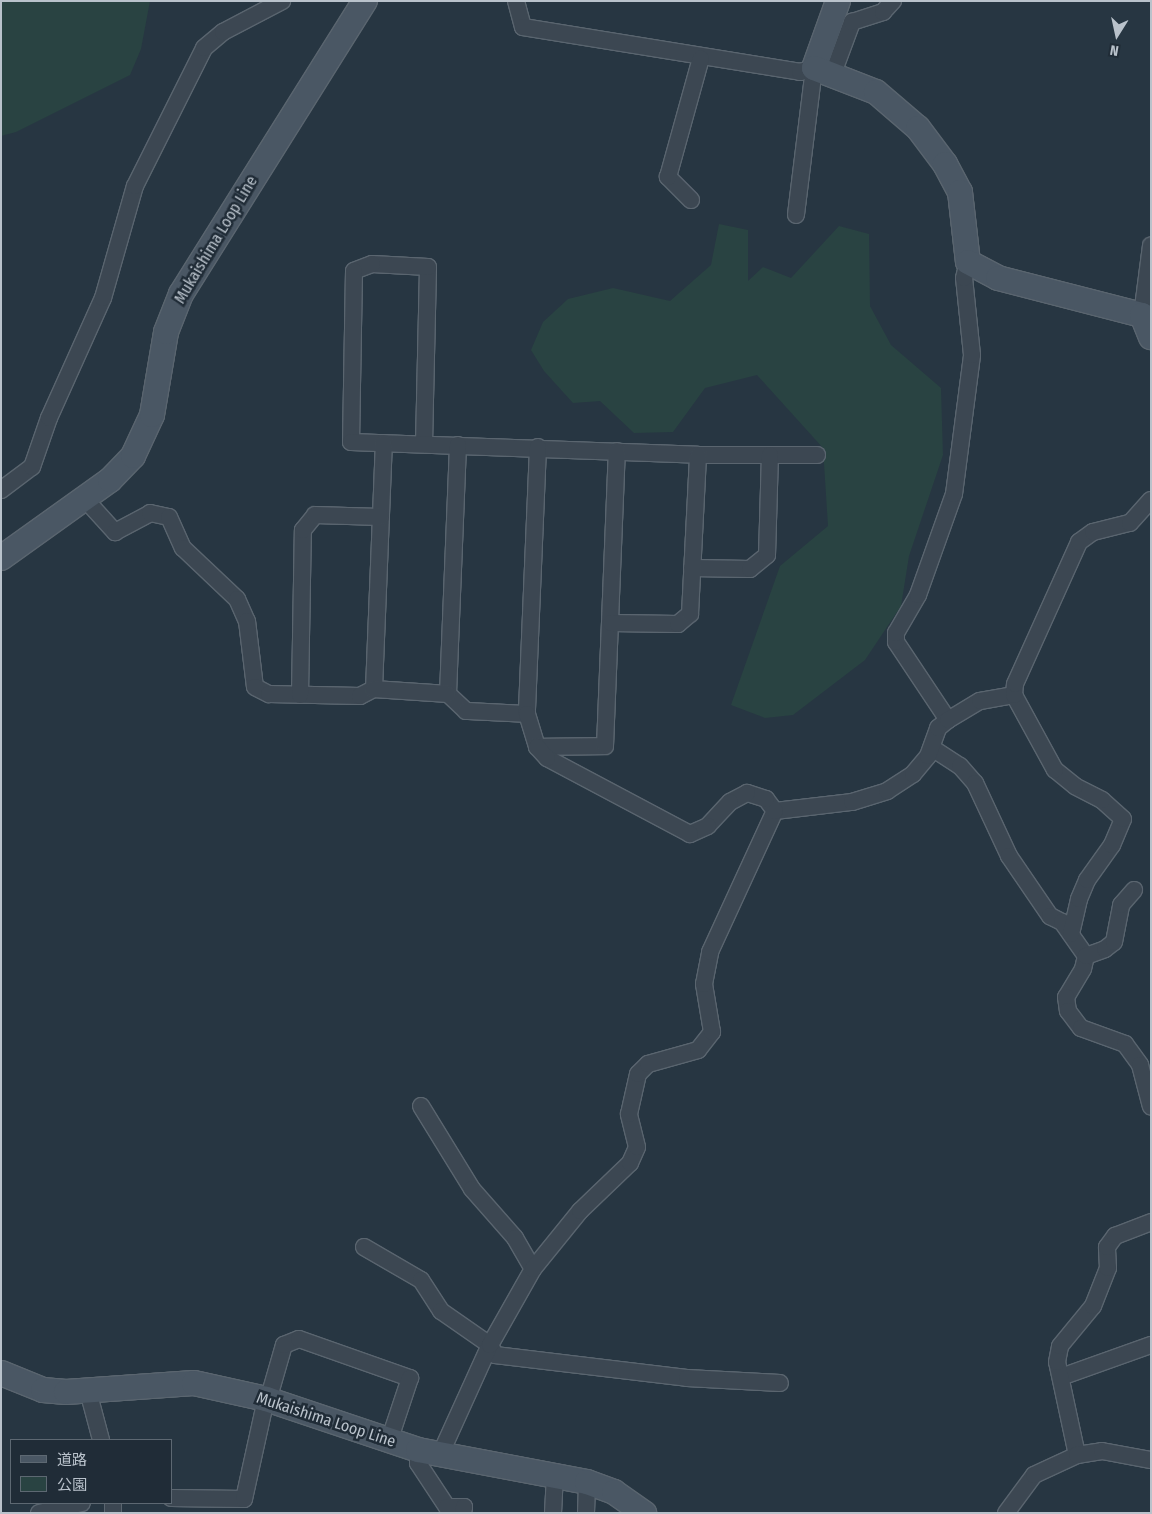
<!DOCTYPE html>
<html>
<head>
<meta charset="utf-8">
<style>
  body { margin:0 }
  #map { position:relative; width:1152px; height:1514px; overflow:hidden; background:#273642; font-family:"Fira Sans Condensed","Noto Sans JP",sans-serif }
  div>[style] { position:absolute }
  .green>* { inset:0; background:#294342 }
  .roads { filter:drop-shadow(1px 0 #5a656f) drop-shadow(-1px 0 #5a656f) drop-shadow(0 1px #5a656f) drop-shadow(0 -1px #5a656f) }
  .street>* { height:16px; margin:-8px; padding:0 8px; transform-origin:8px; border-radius:8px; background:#3c4752 }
  .secondary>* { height:24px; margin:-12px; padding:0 12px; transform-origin:12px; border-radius:12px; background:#4a5764 }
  span { translate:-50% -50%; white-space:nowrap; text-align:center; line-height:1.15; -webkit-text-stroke:5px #202c37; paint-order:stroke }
  .street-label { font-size:16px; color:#b9c2cb }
  .frame { position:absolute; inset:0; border:2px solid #b9c2cb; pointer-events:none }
  .legend { position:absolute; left:10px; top:1439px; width:162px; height:65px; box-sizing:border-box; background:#202c37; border:1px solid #5d6872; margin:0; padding:6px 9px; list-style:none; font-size:15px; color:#b9c2cb }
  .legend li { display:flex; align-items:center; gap:10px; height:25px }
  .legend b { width:25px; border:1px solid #5d6872 }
  .north { position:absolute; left:1092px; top:10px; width:50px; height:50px; -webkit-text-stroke:4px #202c37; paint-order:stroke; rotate:190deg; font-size:14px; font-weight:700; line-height:20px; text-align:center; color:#b9c2cb }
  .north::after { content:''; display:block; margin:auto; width:18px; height:22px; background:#b9c2cb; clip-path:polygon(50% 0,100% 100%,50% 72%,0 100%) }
</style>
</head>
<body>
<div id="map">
  <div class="green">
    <i style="clip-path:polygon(1px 1px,150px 1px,141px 49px,130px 75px,16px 132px,1px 136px)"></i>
    <i style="clip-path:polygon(719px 224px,748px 230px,748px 281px,763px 267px,791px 278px,839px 226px,869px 234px,870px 306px,891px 345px,941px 388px,943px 455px,909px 556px,901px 606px,865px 660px,793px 715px,765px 718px,731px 705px,780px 566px,828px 526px,823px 448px,757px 375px,705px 388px,673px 432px,634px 433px,600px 401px,573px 403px,544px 371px,531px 350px,543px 322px,568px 299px,613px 288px,670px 301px,711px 265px)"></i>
  </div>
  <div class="roads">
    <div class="street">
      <i style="left:516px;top:1px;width:27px;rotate:75deg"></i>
      <i style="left:523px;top:27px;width:281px;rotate:9.2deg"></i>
      <i style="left:800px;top:72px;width:15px;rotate:-16deg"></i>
      <i style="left:814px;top:68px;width:148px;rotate:97deg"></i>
      <i style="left:832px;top:76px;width:58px;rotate:-69.7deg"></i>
      <i style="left:852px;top:22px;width:33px;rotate:-18deg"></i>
      <i style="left:883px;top:12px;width:15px;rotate:-48deg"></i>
      <i style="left:691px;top:200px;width:33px;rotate:-135deg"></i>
      <i style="left:668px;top:177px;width:123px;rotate:-74.5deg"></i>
      <i style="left:1142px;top:315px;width:70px;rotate:-82.6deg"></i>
      <i style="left:424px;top:444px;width:177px;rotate:-88.7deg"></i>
      <i style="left:428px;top:267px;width:56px;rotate:-176.9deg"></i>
      <i style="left:372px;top:264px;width:19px;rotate:159deg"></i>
      <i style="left:354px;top:271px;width:171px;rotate:91deg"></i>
      <i style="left:351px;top:442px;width:347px;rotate:2.1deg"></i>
      <i style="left:698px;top:455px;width:119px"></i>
      <i style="left:458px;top:445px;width:249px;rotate:92.3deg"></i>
      <i style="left:448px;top:694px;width:25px;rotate:43deg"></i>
      <i style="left:466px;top:711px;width:61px;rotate:2.8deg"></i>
      <i style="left:538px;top:447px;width:267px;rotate:92.4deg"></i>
      <i style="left:527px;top:714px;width:34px;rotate:73deg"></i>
      <i style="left:537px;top:747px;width:68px;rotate:-0.8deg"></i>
      <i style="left:605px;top:746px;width:295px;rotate:-87.7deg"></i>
      <i style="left:1px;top:490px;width:39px;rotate:-37deg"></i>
      <i style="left:32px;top:467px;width:52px;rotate:-70.9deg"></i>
      <i style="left:49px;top:418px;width:132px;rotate:-65.8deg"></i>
      <i style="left:103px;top:298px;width:116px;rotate:-74.1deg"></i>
      <i style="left:135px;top:186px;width:154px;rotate:-63.4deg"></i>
      <i style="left:204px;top:48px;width:25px;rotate:-40deg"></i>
      <i style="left:223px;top:32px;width:67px;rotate:-27.7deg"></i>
      <i style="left:85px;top:499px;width:45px;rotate:47.7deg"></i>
      <i style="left:115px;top:532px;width:40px;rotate:-28deg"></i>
      <i style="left:150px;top:513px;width:19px;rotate:12deg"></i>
      <i style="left:169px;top:517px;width:34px;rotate:66deg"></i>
      <i style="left:183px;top:548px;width:74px;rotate:43.4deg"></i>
      <i style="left:237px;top:599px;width:24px;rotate:66deg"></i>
      <i style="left:247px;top:621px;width:66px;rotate:83.1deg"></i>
      <i style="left:255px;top:687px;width:16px;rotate:27deg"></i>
      <i style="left:269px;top:694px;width:91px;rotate:1.3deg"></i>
      <i style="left:360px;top:696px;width:16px;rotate:-27deg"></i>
      <i style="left:374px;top:689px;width:246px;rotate:-87.7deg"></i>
      <i style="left:692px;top:568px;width:58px;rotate:1deg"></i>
      <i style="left:750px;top:569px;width:22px;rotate:-39deg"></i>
      <i style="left:767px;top:555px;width:100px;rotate:-88.3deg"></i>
      <i style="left:611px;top:623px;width:67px;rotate:0.9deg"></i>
      <i style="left:678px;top:624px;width:16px;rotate:-40deg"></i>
      <i style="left:690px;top:614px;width:159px;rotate:-87.1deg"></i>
      <i style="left:374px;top:689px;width:74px;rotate:3.9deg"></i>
      <i style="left:300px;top:695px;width:165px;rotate:-89deg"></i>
      <i style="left:303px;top:530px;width:19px;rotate:-51deg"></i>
      <i style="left:315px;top:515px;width:66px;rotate:1.7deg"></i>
      <i style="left:948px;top:720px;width:94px;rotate:-123.7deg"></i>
      <i style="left:896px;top:642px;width:9px;rotate:-90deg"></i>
      <i style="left:896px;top:633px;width:44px;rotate:-59.9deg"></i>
      <i style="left:918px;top:595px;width:107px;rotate:-70.4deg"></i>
      <i style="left:954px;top:494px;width:140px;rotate:-82.6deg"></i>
      <i style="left:972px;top:355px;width:77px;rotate:-95.9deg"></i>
      <i style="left:964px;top:278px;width:16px;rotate:-76deg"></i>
      <i style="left:932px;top:748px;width:33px;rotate:33deg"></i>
      <i style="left:960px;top:766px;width:23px;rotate:49deg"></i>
      <i style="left:975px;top:783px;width:81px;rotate:65deg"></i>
      <i style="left:1009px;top:856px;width:73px;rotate:55.7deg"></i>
      <i style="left:1050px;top:916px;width:13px;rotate:27deg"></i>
      <i style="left:1062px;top:922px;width:42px;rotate:54.8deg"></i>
      <i style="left:1086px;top:956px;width:13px;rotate:103deg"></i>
      <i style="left:1083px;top:969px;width:33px;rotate:121deg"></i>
      <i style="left:1066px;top:997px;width:14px;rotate:82deg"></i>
      <i style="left:1068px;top:1011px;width:21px;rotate:53deg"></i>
      <i style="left:1081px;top:1028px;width:47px;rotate:20deg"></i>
      <i style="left:1125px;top:1044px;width:26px;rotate:54deg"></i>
      <i style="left:1140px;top:1065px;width:43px;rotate:75.3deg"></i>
      <i style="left:775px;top:811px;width:78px;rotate:-6.7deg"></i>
      <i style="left:852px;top:802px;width:37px;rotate:-17deg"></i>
      <i style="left:887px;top:791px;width:31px;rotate:-33deg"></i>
      <i style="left:913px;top:774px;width:23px;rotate:-50deg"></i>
      <i style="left:928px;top:756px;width:30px;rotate:-70deg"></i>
      <i style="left:938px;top:728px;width:13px;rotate:-39deg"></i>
      <i style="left:948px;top:720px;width:37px;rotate:-31deg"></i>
      <i style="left:980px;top:701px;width:35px;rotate:-10deg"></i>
      <i style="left:1071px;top:934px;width:36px;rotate:-77deg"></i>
      <i style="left:1079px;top:899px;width:21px;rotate:-67deg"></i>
      <i style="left:1087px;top:880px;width:43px;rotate:-54.5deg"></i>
      <i style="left:1112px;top:845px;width:28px;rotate:-67deg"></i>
      <i style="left:1123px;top:819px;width:28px;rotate:-138deg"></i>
      <i style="left:1102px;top:800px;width:30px;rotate:-153deg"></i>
      <i style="left:1075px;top:786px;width:26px;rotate:-141deg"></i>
      <i style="left:1055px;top:770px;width:85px;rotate:-118.7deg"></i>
      <i style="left:1014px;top:695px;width:11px;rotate:-85deg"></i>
      <i style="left:1015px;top:684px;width:156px;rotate:-65.7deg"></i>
      <i style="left:1079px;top:542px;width:17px;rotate:-36deg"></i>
      <i style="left:1093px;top:532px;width:38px;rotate:-14deg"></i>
      <i style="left:1130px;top:523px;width:31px;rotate:-48deg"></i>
      <i style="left:1086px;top:956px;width:20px;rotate:-20deg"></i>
      <i style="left:1105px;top:949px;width:11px;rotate:-38deg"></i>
      <i style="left:1114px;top:942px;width:38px;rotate:-79deg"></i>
      <i style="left:1121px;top:905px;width:20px;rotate:-49deg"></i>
      <i style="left:421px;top:1106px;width:97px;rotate:58.4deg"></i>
      <i style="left:472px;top:1189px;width:65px;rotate:48.7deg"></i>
      <i style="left:515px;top:1238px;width:36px;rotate:60deg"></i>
      <i style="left:364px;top:1247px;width:66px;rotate:30.1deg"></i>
      <i style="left:421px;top:1280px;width:37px;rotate:57deg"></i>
      <i style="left:441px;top:1311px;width:60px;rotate:34.8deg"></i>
      <i style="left:490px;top:1345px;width:11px;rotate:63deg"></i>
      <i style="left:495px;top:1355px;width:193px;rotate:6.8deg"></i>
      <i style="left:687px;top:1378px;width:93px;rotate:3.1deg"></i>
      <i style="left:1061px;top:1377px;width:96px;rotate:-19.6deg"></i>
      <i style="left:88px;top:1391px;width:51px;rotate:75.1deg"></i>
      <i style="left:418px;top:1450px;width:13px;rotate:90deg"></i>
      <i style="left:418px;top:1463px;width:53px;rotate:56.6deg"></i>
      <i style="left:447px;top:1507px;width:17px"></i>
      <i style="left:464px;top:1507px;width:6px;rotate:99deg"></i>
      <i style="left:440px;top:1455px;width:121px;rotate:-65.6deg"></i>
      <i style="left:490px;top:1345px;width:87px;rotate:-60.5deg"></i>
      <i style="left:533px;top:1269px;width:75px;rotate:-51deg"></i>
      <i style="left:580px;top:1211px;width:69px;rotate:-43.8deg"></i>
      <i style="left:630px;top:1163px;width:17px;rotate:-66deg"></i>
      <i style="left:637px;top:1147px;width:34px;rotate:-104deg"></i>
      <i style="left:629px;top:1114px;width:41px;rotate:-77.3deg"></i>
      <i style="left:638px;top:1074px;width:14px;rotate:-45deg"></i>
      <i style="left:648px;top:1064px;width:52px;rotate:-15.6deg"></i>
      <i style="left:698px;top:1050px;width:23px;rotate:-52deg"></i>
      <i style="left:712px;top:1032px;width:49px;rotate:-99.5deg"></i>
      <i style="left:704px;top:984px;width:33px;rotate:-79deg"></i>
      <i style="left:710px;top:952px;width:155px;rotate:-65.3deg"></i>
      <i style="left:775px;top:811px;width:15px;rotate:-127deg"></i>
      <i style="left:766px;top:799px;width:20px;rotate:-162deg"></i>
      <i style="left:747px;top:793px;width:19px;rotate:152deg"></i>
      <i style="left:730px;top:802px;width:33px;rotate:133deg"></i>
      <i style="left:708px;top:826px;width:20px;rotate:156deg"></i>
      <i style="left:690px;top:834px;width:162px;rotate:-152deg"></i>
      <i style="left:547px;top:758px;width:15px;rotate:-132deg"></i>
      <i style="left:1077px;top:1455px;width:95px;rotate:-102.1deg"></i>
      <i style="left:1057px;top:1362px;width:16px;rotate:-79deg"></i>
      <i style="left:1060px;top:1346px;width:52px;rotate:-50.5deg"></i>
      <i style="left:1093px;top:1306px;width:41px;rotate:-68.5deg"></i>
      <i style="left:1108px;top:1268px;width:21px;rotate:-93deg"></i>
      <i style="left:1107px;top:1247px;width:14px;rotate:-54deg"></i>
      <i style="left:1115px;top:1236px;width:39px;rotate:-21deg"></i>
      <i style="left:171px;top:1498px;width:73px;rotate:0.8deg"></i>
      <i style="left:244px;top:1499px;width:102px;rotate:-77.6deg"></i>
      <i style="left:266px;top:1399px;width:10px;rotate:-61deg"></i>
      <i style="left:271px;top:1390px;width:47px;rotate:-73.9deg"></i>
      <i style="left:284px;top:1345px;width:16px;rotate:-22deg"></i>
      <i style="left:299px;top:1339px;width:118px;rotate:19.4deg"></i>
      <i style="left:410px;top:1378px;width:66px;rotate:108.4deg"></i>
      <i style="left:113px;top:1503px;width:10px;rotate:90deg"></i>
      <i style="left:39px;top:1513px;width:44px;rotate:-13.1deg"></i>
      <i style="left:553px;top:1513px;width:39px;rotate:-87deg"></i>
      <i style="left:586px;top:1513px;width:31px;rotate:-88deg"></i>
      <i style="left:1006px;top:1513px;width:47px;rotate:-53.6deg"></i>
      <i style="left:1034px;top:1475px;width:47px;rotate:-24.9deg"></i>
      <i style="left:1077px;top:1455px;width:25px;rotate:-9deg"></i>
      <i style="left:1102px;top:1451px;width:50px;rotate:10.4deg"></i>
    </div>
    <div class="secondary">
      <i style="left:838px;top:1px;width:71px;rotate:109.7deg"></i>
      <i style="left:814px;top:68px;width:66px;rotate:21.2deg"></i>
      <i style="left:876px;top:92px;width:55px;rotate:40.6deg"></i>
      <i style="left:918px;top:128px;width:45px;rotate:53.1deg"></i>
      <i style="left:945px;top:164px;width:32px;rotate:62deg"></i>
      <i style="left:960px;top:192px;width:70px;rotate:83.5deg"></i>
      <i style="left:968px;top:262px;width:34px;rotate:28deg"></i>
      <i style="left:998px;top:278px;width:149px;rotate:14.4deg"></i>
      <i style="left:1142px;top:315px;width:24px;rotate:68deg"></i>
      <i style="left:1px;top:558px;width:134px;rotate:-35.6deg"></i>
      <i style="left:110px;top:480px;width:33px;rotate:-46deg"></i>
      <i style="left:133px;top:456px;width:45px;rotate:-65.1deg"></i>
      <i style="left:152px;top:415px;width:84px;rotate:-80.4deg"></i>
      <i style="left:166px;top:332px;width:41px;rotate:-68.5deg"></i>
      <i style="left:181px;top:294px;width:346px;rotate:-57.9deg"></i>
      <i style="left:1px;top:1373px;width:45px;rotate:22deg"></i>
      <i style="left:43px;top:1390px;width:23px;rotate:5deg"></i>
      <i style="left:66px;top:1392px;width:128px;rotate:-4deg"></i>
      <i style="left:194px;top:1383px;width:74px;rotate:12.5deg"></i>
      <i style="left:266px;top:1399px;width:160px;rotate:18.5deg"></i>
      <i style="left:418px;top:1450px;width:172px;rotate:10.7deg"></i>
      <i style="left:587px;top:1482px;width:29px;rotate:20deg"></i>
      <i style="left:614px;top:1492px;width:37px;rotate:35deg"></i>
    </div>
  </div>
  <div class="street-label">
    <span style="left:216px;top:240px;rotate:-59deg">Mukaishima Loop Line</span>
    <span style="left:326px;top:1420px;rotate:18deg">Mukaishima Loop Line</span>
  </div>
  <div class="frame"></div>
  <ul class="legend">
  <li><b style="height:6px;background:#4a5764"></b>道路</li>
  <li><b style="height:14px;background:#294342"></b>公園</li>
  </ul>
  <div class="north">N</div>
</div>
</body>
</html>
